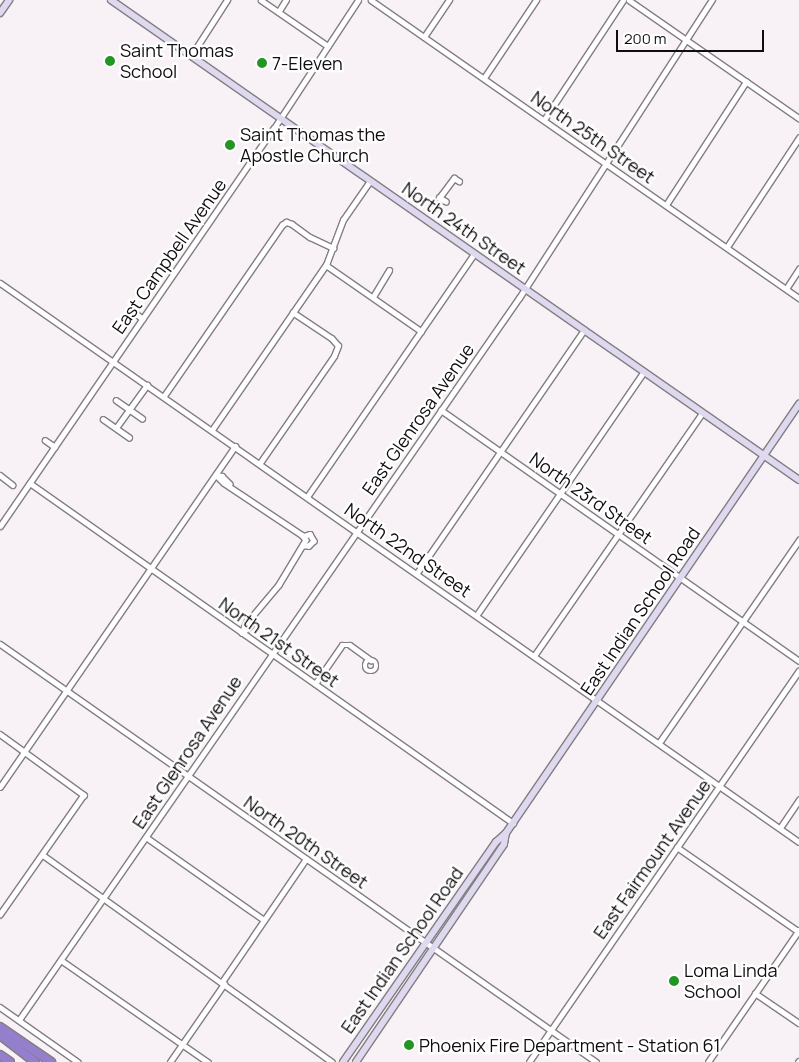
<!DOCTYPE html>
<html>
<head>
<meta charset="utf-8">
<style>
  body { margin:0 }
  #map { position:relative; width:799px; height:1062px; overflow:hidden; background:#f8f2f7; font-family:Manrope,sans-serif }
  div>[style] { position:absolute }
  .roads { filter:drop-shadow(1px 0 #837e82) drop-shadow(-1px 0 #837e82) drop-shadow(0 1px #837e82) drop-shadow(0 -1px #837e82) }
  .minor>* { height:4.5px; margin:-2.25px; padding:0 2.25px; transform-origin:2.25px; border-radius:2.25px; background:#fff }
  .minor>.ring { margin:-2.25px; padding:0; box-sizing:content-box; background:none; border:4.5px solid #fff; border-radius:50% }
  .tertiary>* { height:5px; margin:-2.5px; padding:0 2.5px; transform-origin:2.5px; border-radius:2.5px; background:#fff }
  .secondary>* { height:6px; margin:-3px; padding:0 3px; transform-origin:3px; border-radius:3px; background:#dfd9f0 }
  .motorway>* { height:8px; margin:-4px; padding:0 4px; transform-origin:4px; border-radius:4px; background:#947fcc }
  .dots>* { width:14px; height:14px; translate:-50% -50%; box-sizing:border-box; border:2px solid #fff; border-radius:50% }
  span { translate:-50% -50%; white-space:nowrap; text-align:center; line-height:1.15; -webkit-text-stroke:4.5px #fff; paint-order:stroke }
  .poi-label { font-size:18px; color:#0f0d0f }
  .left { translate:0 -50%; text-align:left }
  .street-label { font-size:18px; color:#0f0d0f }
  .scale { position:absolute; left:616px; top:30px; width:148px; height:22px; box-sizing:border-box; border:2px solid #0f0d0f; border-top:0; padding-left:6px; font-size:15px; line-height:18px; white-space:nowrap; color:#0f0d0f; -webkit-text-stroke:4px #fff; paint-order:stroke }
</style>
</head>
<body>
<div id="map">
  <div class="roads">
    <div class="minor">
      <i style="left:261px;top:0;width:81px;rotate:34.5deg"></i>
      <i style="left:371px;top:0;width:522px;rotate:34.85deg"></i>
      <i style="left:629px;top:0;width:207px;rotate:34.8deg"></i>
      <i style="left:279px;top:11px;width:13px;rotate:-58deg"></i>
      <i style="left:424px;top:37px;width:45px;rotate:-56deg"></i>
      <i style="left:191px;top:56px;width:67px;rotate:-57.3deg"></i>
      <i style="left:484px;top:78px;width:94px;rotate:-56.3deg"></i>
      <i style="left:544px;top:120px;width:144px;rotate:-56.6deg"></i>
      <i style="left:446px;top:202px;width:8px;rotate:-150deg"></i>
      <i style="left:439px;top:198px;width:25px;rotate:-53deg"></i>
      <i style="left:454px;top:178px;width:6px;rotate:31deg"></i>
      <i style="left:666px;top:205px;width:147px;rotate:-57deg"></i>
      <i style="left:727px;top:247px;width:131px;rotate:-56.6deg"></i>
      <i style="left:326px;top:265px;width:116px;rotate:34.8deg"></i>
      <i style="left:786px;top:289px;width:24px;rotate:-57deg"></i>
      <i style="left:373px;top:297px;width:31px;rotate:-59deg"></i>
      <i style="left:134px;top:312px;width:11px;rotate:38deg"></i>
      <i style="left:164px;top:396px;width:208px;rotate:-55.4deg"></i>
      <i style="left:282px;top:225px;width:5px;rotate:-37deg"></i>
      <i style="left:286px;top:222px;width:6px;rotate:18deg"></i>
      <i style="left:292px;top:224px;width:22px;rotate:36deg"></i>
      <i style="left:310px;top:237px;width:26px;rotate:25deg"></i>
      <i style="left:116px;top:400px;width:32px;rotate:35deg"></i>
      <i style="left:441px;top:410px;width:437px;rotate:35deg"></i>
      <i style="left:103px;top:419px;width:32px;rotate:35deg"></i>
      <i style="left:116px;top:428px;width:53px;rotate:-54.2deg"></i>
      <i style="left:212px;top:430px;width:201px;rotate:-55.4deg"></i>
      <i style="left:326px;top:265px;width:48px;rotate:-69.3deg"></i>
      <i style="left:343px;top:220px;width:47px;rotate:-55.3deg"></i>
      <i style="left:45px;top:440px;width:12px;rotate:35deg"></i>
      <i style="left:260px;top:463px;width:130px;rotate:-55.3deg"></i>
      <i style="left:334px;top:356px;width:11px;rotate:-68deg"></i>
      <i style="left:338px;top:346px;width:9px;rotate:-131deg"></i>
      <i style="left:332px;top:339px;width:47px;rotate:-146.3deg"></i>
      <i style="left:0;top:475px;width:16px;rotate:38deg"></i>
      <i style="left:216px;top:475px;width:11px;rotate:45deg"></i>
      <i style="left:224px;top:483px;width:94px;rotate:33.7deg"></i>
      <i style="left:302px;top:535px;width:6px;rotate:51deg"></i>
      <i style="left:306px;top:540px;width:52px;rotate:121deg"></i>
      <i style="left:279px;top:585px;width:40px;rotate:130deg"></i>
      <i style="left:253px;top:616px;width:6px;rotate:149deg"></i>
      <i style="left:248px;top:619px;width:15px;rotate:113deg"></i>
      <i style="left:216px;top:475px;width:6px;rotate:9deg"></i>
      <i style="left:222px;top:476px;width:11px;rotate:45deg"></i>
      <i style="left:30px;top:483px;width:591px;rotate:35.14deg"></i>
      <i style="left:307px;top:497px;width:295px;rotate:-55.5deg"></i>
      <i style="left:304px;top:536px;width:6px;rotate:-18deg"></i>
      <i style="left:310px;top:534px;width:8px;rotate:60deg"></i>
      <i style="left:314px;top:541px;width:7px;rotate:135deg"></i>
      <i style="left:309px;top:546px;width:5px;rotate:180deg"></i>
      <i style="left:417px;top:573px;width:295px;rotate:-55.5deg"></i>
      <i style="left:476px;top:616px;width:296px;rotate:-55.5deg"></i>
      <i style="left:242px;top:633px;width:11px;rotate:-41deg"></i>
      <i style="left:250px;top:626px;width:10px;rotate:-73deg"></i>
      <i style="left:534px;top:656px;width:295px;rotate:-55.3deg"></i>
      <i class="ring" style="left:365.5px;top:660.5px;width:6.5px;height:6.5px"></i>
      <i style="left:315px;top:684px;width:47px;rotate:-55.3deg"></i>
      <i style="left:342px;top:645px;width:8px"></i>
      <i style="left:350px;top:645px;width:26px;rotate:36deg"></i>
      <i style="left:0;top:734px;width:104px;rotate:36deg"></i>
      <i style="left:84px;top:795px;width:146px;rotate:125deg"></i>
      <i style="left:659px;top:743px;width:247px;rotate:-55.4deg"></i>
      <i style="left:0;top:787px;width:414px;rotate:-55.4deg"></i>
      <i style="left:780px;top:828px;width:34px;rotate:-56deg"></i>
      <i style="left:146px;top:837px;width:144px;rotate:35.1deg"></i>
      <i style="left:677px;top:847px;width:147px;rotate:34.8deg"></i>
      <i style="left:43px;top:855px;width:355px;rotate:35.6deg"></i>
      <i style="left:61px;top:960px;width:179px;rotate:34.8deg"></i>
      <i style="left:222px;top:982px;width:149px;rotate:-55.7deg"></i>
      <i style="left:755px;top:993px;width:53px;rotate:34.3deg"></i>
      <i style="left:0;top:1007px;width:95px;rotate:35.2deg"></i>
      <i style="left:19px;top:1020px;width:878px;rotate:-55.3deg"></i>
      <i style="left:519px;top:298px;width:355px;rotate:-57.1deg"></i>
      <i style="left:170px;top:1062px;width:95px;rotate:-55.3deg"></i>
      <i style="left:529px;top:1062px;width:475px;rotate:-55.4deg"></i>
      <i style="left:708px;top:1062px;width:160px;rotate:-55.4deg"></i>
      <i style="left:798px;top:1062px;width:1px;rotate:-45deg"></i>
    </div>
    <div class="tertiary">
      <i style="left:0;top:283px;width:975px;rotate:34.98deg"></i>
      <i style="left:0;top:526px;width:483px;rotate:-55.5deg"></i>
      <i style="left:274px;top:128px;width:153px;rotate:-56.7deg"></i>
      <i style="left:0;top:644px;width:728px;rotate:35.04deg"></i>
    </div>
    <div class="secondary">
      <i style="left:111px;top:0;width:839px;rotate:34.9deg"></i>
      <i style="left:0;top:13px;width:16px;rotate:-55deg"></i>
      <i style="left:343px;top:1062px;width:268px;rotate:-55.2deg"></i>
      <i style="left:496px;top:842px;width:13px;rotate:-42deg"></i>
      <i style="left:506px;top:833px;width:520px;rotate:-55.67deg"></i>
      <i style="left:356px;top:1062px;width:263px;rotate:-55.8deg"></i>
      <i style="left:504px;top:844px;width:11px;rotate:-80deg"></i>
    </div>
    <div class="motorway">
      <i style="left:0;top:1027px;width:62px;rotate:34.5deg"></i>
      <i style="left:0;top:1035px;width:44px;rotate:37.6deg"></i>
      <i style="left:0;top:1055px;width:12px;rotate:35deg"></i>
    </div>
  </div>
  <div class="dots">
    <i style="left:110px;top:61px;background:#229522"></i>
    <i style="left:262px;top:63px;background:#229522"></i>
    <i style="left:230px;top:145px;background:#229522"></i>
    <i style="left:674px;top:981px;background:#229522"></i>
    <i style="left:409px;top:1045px;background:#229522"></i>
  </div>
  <div class="poi-label">
    <span class="left" style="left:120px;top:61px">Saint Thomas<br>School</span>
    <span class="left" style="left:272px;top:63px">7-Eleven</span>
    <span class="left" style="left:240px;top:145px">Saint Thomas the<br>Apostle Church</span>
    <span class="left" style="left:684px;top:981px">Loma Linda<br>School</span>
    <span class="left" style="left:419px;top:1045px">Phoenix Fire Department - Station 61</span>
  </div>
  <div class="street-label">
    <span style="left:593px;top:137px;rotate:35deg">North 25th Street</span>
    <span style="left:464px;top:228px;rotate:35deg">North 24th Street</span>
    <span style="left:169px;top:256px;rotate:-55deg">East Campbell Avenue</span>
    <span style="left:418px;top:419px;rotate:-55deg">East Glenrosa Avenue</span>
    <span style="left:591px;top:498px;rotate:35deg">North 23rd Street</span>
    <span style="left:408px;top:550px;rotate:35deg">North 22nd Street</span>
    <span style="left:640px;top:611px;rotate:-56deg">East Indian School Road</span>
    <span style="left:279px;top:642px;rotate:35deg">North 21st Street</span>
    <span style="left:187px;top:752px;rotate:-56deg">East Glenrosa Avenue</span>
    <span style="left:306px;top:842px;rotate:35deg">North 20th Street</span>
    <span style="left:652px;top:859px;rotate:-55deg">East Fairmount Avenue</span>
    <span style="left:402px;top:950px;rotate:-55deg">East Indian School Road</span>
  </div>
  <div class="scale">200 m</div>
</div>
</body>
</html>
